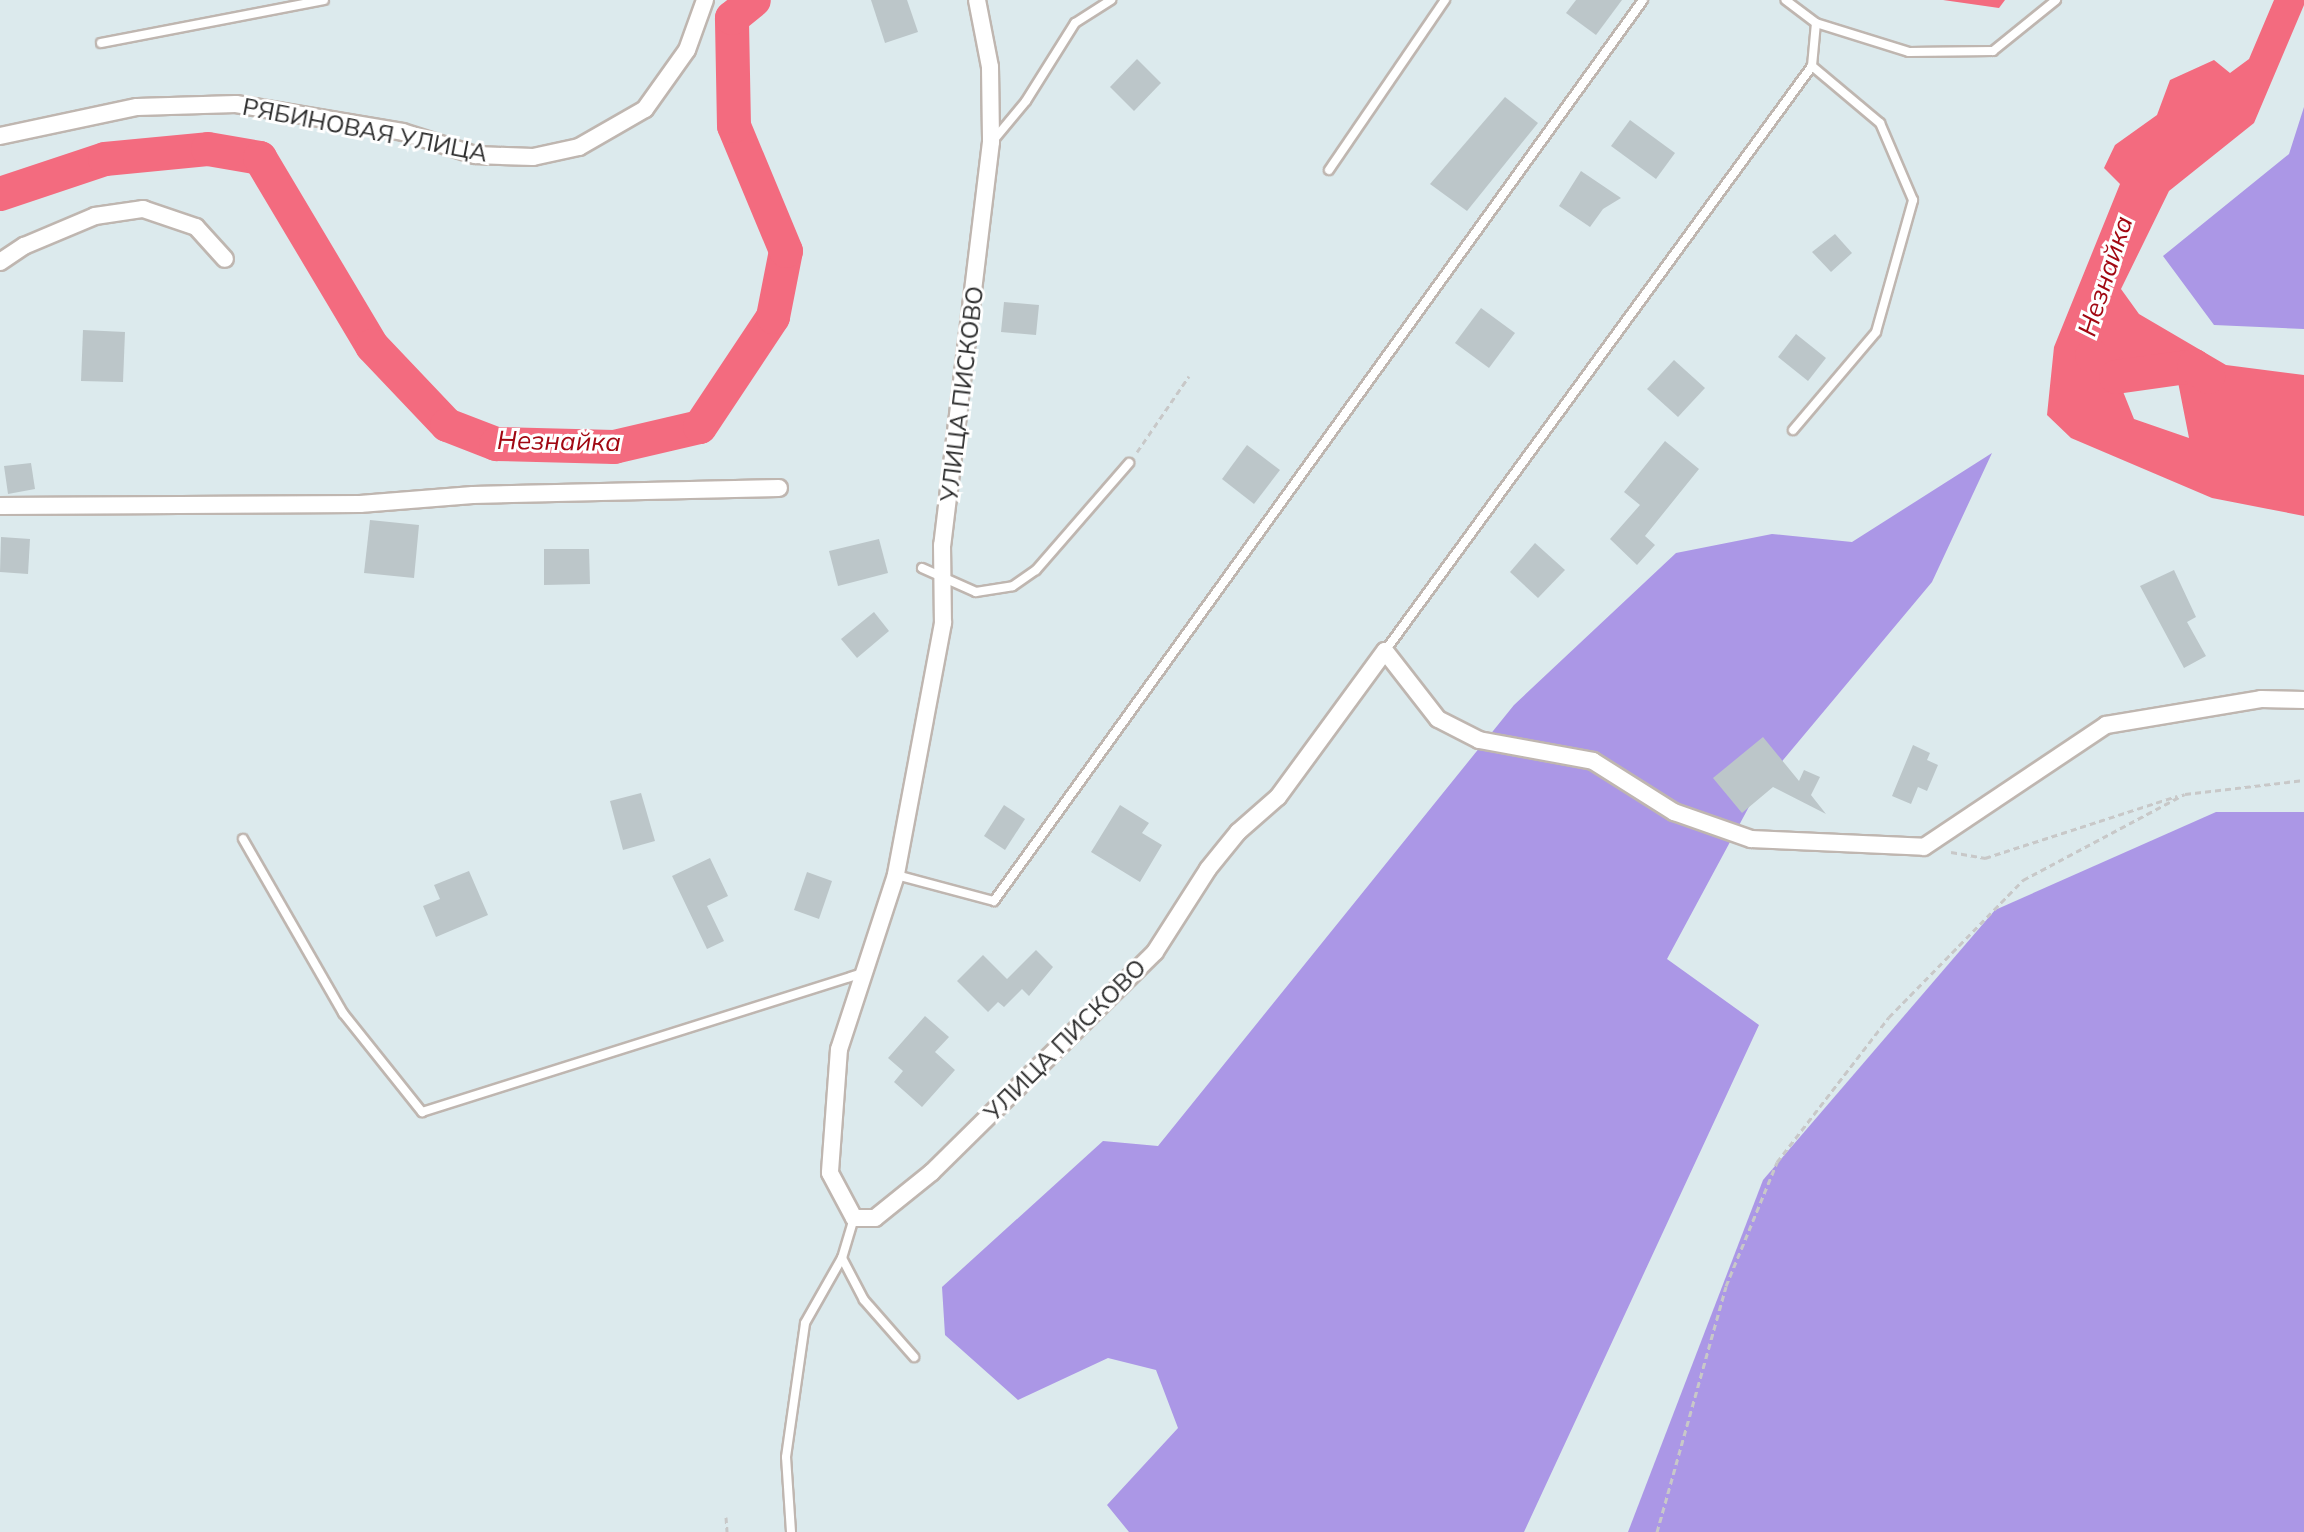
<!DOCTYPE html>
<html>
<head>
<meta charset="utf-8">
<style>
  body { margin:0 }
  #map { position:relative; width:2304px; height:1532px; overflow:hidden; background:#dceaed; font-family:Mulish,sans-serif }
  div>[style] { position:absolute }
  .green>* { inset:0; background:#ab97e6 }
  .water>* { inset:0; background:#f36b7f }
  .river>* { height:34px; margin:-17px; padding:0 17px; transform-origin:17px; border-radius:17px; background:#f36b7f }
  .building>* { inset:0; background:#bcc6c9 }
  .path>* { height:3px; margin-top:-1.5px; transform-origin:0; background:repeating-linear-gradient(90deg,#c8c8c8 0 6px,transparent 0 10px) }
  .roads { filter:drop-shadow(2px 0 #bfb6b0) drop-shadow(-2px 0 #bfb6b0) drop-shadow(0 2px #bfb6b0) drop-shadow(0 -2px #bfb6b0) }
  .lane>* { height:8px; margin:-4px; padding:0 4px; transform-origin:4px; border-radius:4px; background:#fff }
  .street>* { height:16px; margin:-8px; padding:0 8px; transform-origin:8px; border-radius:8px; background:#fff }
  span { translate:-50% -50%; white-space:nowrap; text-align:center; line-height:1.15; -webkit-text-stroke:6px #fff; paint-order:stroke }
  .street-label { font-size:24px; color:#2b2b2b }
  .water-label { font-size:26px; color:#a10812; font-style:italic }
</style>
</head>
<body>
<div id="map">
  <div class="green">
    <i style="clip-path:polygon(2304px 107px,2304px 329px,2214px 325px,2163px 256px,2289px 154px)"></i>
    <i style="clip-path:polygon(1992px 453px,1932px 582px,1758px 790px,1667px 959px,1759px 1025px,1524px 1532px,1129px 1532px,1107px 1505px,1178px 1428px,1156px 1370px,1108px 1358px,1018px 1400px,945px 1335px,942px 1287px,1103px 1141px,1158px 1146px,1514px 705px,1676px 553px,1772px 534px,1852px 542px)"></i>
    <i style="clip-path:polygon(2216px 812px,2304px 812px,2304px 1532px,1628px 1532px,1763px 1180px,1995px 910px)"></i>
  </div>
  <div class="water">
    <i style="clip-path:polygon(1943px 0,2005px 0,1999px 8px)"></i>
    <i style="clip-path:polygon(evenodd,2274px 0,2304px 0,2304px 5px,2254px 123px,2169px 191px,2121px 289px,2139px 314px,2226px 365px,2304px 375px,2304px 516px,2212px 498px,2071px 438px,2047px 415px,2054px 347px,2120px 184px,2104px 168px,2115px 145px,2157px 115px,2170px 80px,2214px 60px,2230px 73px,2249px 59px,2274px 0,2147px 360px,2177px 377px,2189px 438px,2134px 419px,2122px 389px,2135px 363px,2147px 360px)"></i>
  </div>
  <div class="river">
    <i style="left:0;top:194px;width:111px;rotate:-18.4deg"></i>
    <i style="left:105px;top:159px;width:103px;rotate:-5.5deg"></i>
    <i style="left:208px;top:149px;width:53px;rotate:9.8deg"></i>
    <i style="left:260px;top:158px;width:219px;rotate:59.2deg"></i>
    <i style="left:372px;top:346px;width:109px;rotate:46.5deg"></i>
    <i style="left:447px;top:425px;width:53px;rotate:21.2deg"></i>
    <i style="left:496px;top:444px;width:118px;rotate:1.5deg"></i>
    <i style="left:614px;top:447px;width:88px;rotate:-13.1deg"></i>
    <i style="left:700px;top:427px;width:132px;rotate:-56.4deg"></i>
    <i style="left:773px;top:317px;width:67px;rotate:-78.9deg"></i>
    <i style="left:786px;top:251px;width:135px;rotate:-112.6deg"></i>
    <i style="left:734px;top:126px;width:108px;rotate:-91.1deg"></i>
    <i style="left:732px;top:18px;width:28px;rotate:-39deg"></i>
    <i style="left:2092px;top:356px;width:32px;rotate:41deg"></i>
    <i style="left:2116px;top:377px;width:79px;rotate:-8deg"></i>
    <i style="left:2194px;top:366px;width:18px;rotate:38deg"></i>
  </div>
  <div class="building">
    <i style="clip-path:polygon(871px 0,907px 0,918px 32px,885px 43px)"></i>
    <i style="clip-path:polygon(1576px 0,1622px 0,1596px 35px,1566px 13px)"></i>
    <i style="clip-path:polygon(1137px 59px,1161px 83px,1134px 111px,1110px 87px)"></i>
    <i style="clip-path:polygon(1505px 97px,1538px 123px,1467px 211px,1430px 184px)"></i>
    <i style="clip-path:polygon(1630px 120px,1675px 153px,1656px 179px,1611px 146px)"></i>
    <i style="clip-path:polygon(1581px 171px,1621px 198px,1603px 209px,1590px 227px,1559px 206px)"></i>
    <i style="clip-path:polygon(1835px 234px,1852px 253px,1831px 272px,1812px 252px)"></i>
    <i style="clip-path:polygon(1004px 302px,1039px 305px,1036px 335px,1001px 332px)"></i>
    <i style="clip-path:polygon(1481px 308px,1515px 333px,1489px 368px,1455px 343px)"></i>
    <i style="clip-path:polygon(83px 330px,125px 332px,123px 382px,81px 381px)"></i>
    <i style="clip-path:polygon(1796px 334px,1826px 358px,1808px 381px,1778px 357px)"></i>
    <i style="clip-path:polygon(1674px 360px,1705px 388px,1678px 417px,1647px 389px)"></i>
    <i style="clip-path:polygon(1665px 441px,1699px 469px,1645px 536px,1655px 545px,1637px 565px,1610px 539px,1640px 505px,1624px 492px)"></i>
    <i style="clip-path:polygon(1247px 445px,1280px 470px,1254px 504px,1222px 479px)"></i>
    <i style="clip-path:polygon(31px 463px,35px 489px,8px 494px,4px 466px)"></i>
    <i style="clip-path:polygon(370px 520px,419px 525px,414px 578px,364px 573px)"></i>
    <i style="clip-path:polygon(1px 537px,30px 539px,28px 574px,0 572px)"></i>
    <i style="clip-path:polygon(879px 539px,888px 573px,838px 586px,829px 551px)"></i>
    <i style="clip-path:polygon(1535px 543px,1565px 570px,1538px 598px,1510px 572px)"></i>
    <i style="clip-path:polygon(544px 549px,589px 549px,590px 584px,544px 585px)"></i>
    <i style="clip-path:polygon(2174px 570px,2196px 617px,2187px 622px,2206px 656px,2184px 668px,2140px 586px)"></i>
    <i style="clip-path:polygon(874px 612px,889px 631px,857px 658px,841px 639px)"></i>
    <i style="clip-path:polygon(1763px 737px,1799px 781px,1804px 770px,1820px 777px,1811px 795px,1826px 814px,1773px 787px,1742px 813px,1713px 778px)"></i>
    <i style="clip-path:polygon(1913px 745px,1930px 753px,1927px 760px,1938px 765px,1927px 791px,1918px 787px,1911px 804px,1892px 796px)"></i>
    <i style="clip-path:polygon(641px 793px,655px 841px,623px 850px,610px 801px)"></i>
    <i style="clip-path:polygon(1004px 805px,1025px 819px,1005px 850px,984px 836px)"></i>
    <i style="clip-path:polygon(1120px 805px,1149px 823px,1142px 833px,1162px 845px,1140px 882px,1091px 852px)"></i>
    <i style="clip-path:polygon(710px 858px,728px 896px,707px 906px,724px 941px,707px 949px,672px 876px)"></i>
    <i style="clip-path:polygon(469px 871px,488px 915px,436px 937px,423px 906px,440px 899px,434px 885px)"></i>
    <i style="clip-path:polygon(807px 872px,832px 881px,819px 919px,794px 910px)"></i>
    <i style="clip-path:polygon(1036px 950px,1053px 967px,1029px 996px,1022px 989px,1004px 1007px,998px 1002px,988px 1012px,957px 981px,983px 955px,1007px 979px)"></i>
    <i style="clip-path:polygon(925px 1016px,949px 1037px,935px 1052px,955px 1070px,922px 1107px,894px 1082px,903px 1071px,888px 1058px)"></i>
  </div>
  <div class="path">
    <i style="left:1137px;top:452px;width:92px;rotate:-55.6deg"></i>
    <i style="left:1951px;top:852px;width:35px;rotate:10deg"></i>
    <i style="left:1985px;top:858px;width:202px;rotate:-17.9deg"></i>
    <i style="left:726px;top:1517px;width:15px;rotate:86deg"></i>
    <i style="left:1657px;top:1532px;width:255px;rotate:-74.3deg"></i>
    <i style="left:1726px;top:1286px;width:134px;rotate:-67.6deg"></i>
    <i style="left:1777px;top:1162px;width:183px;rotate:-52.3deg"></i>
    <i style="left:1889px;top:1017px;width:192px;rotate:-45.6deg"></i>
    <i style="left:2023px;top:880px;width:183px;rotate:-28deg"></i>
    <i style="left:2185px;top:794px;width:120px;rotate:-6.7deg"></i>
  </div>
  <div class="roads">
    <div class="lane">
      <i style="left:1816px;top:23px;width:97px;rotate:17.3deg"></i>
      <i style="left:1909px;top:52px;width:84px;rotate:-0.7deg"></i>
      <i style="left:1993px;top:51px;width:81px;rotate:-39deg"></i>
      <i style="left:101px;top:43px;width:227px;rotate:-10.9deg"></i>
      <i style="left:992px;top:142px;width:53px;rotate:-50.3deg"></i>
      <i style="left:1026px;top:101px;width:92px;rotate:-57.9deg"></i>
      <i style="left:1075px;top:23px;width:43px;rotate:-32.6deg"></i>
      <i style="left:1329px;top:170px;width:206px;rotate:-55.7deg"></i>
      <i style="left:1793px;top:430px;width:128px;rotate:-49.7deg"></i>
      <i style="left:1876px;top:332px;width:137px;rotate:-74.3deg"></i>
      <i style="left:1913px;top:200px;width:84px;rotate:-113.2deg"></i>
      <i style="left:1880px;top:123px;width:89px;rotate:-140deg"></i>
      <i style="left:922px;top:568px;width:59px;rotate:24deg"></i>
      <i style="left:976px;top:592px;width:37px;rotate:-9deg"></i>
      <i style="left:1013px;top:586px;width:28px;rotate:-35deg"></i>
      <i style="left:1036px;top:570px;width:142px;rotate:-49deg"></i>
      <i style="left:1385px;top:651px;width:724px;rotate:-53.87deg"></i>
      <i style="left:1812px;top:66px;width:43px;rotate:-84.7deg"></i>
      <i style="left:1816px;top:23px;width:38px;rotate:-143deg"></i>
      <i style="left:243px;top:839px;width:201px;rotate:60.1deg"></i>
      <i style="left:343px;top:1013px;width:127px;rotate:51.4deg"></i>
      <i style="left:422px;top:1112px;width:465px;rotate:-17.5deg"></i>
      <i style="left:896px;top:875px;width:101px;rotate:14.9deg"></i>
      <i style="left:994px;top:901px;width:1110px;rotate:-54.23deg"></i>
      <i style="left:842px;top:1258px;width:42px;rotate:-73.3deg"></i>
      <i style="left:791px;top:1532px;width:75px;rotate:-93.8deg"></i>
      <i style="left:786px;top:1457px;width:135px;rotate:-81.9deg"></i>
      <i style="left:805px;top:1323px;width:75px;rotate:-60.4deg"></i>
      <i style="left:842px;top:1258px;width:47px;rotate:62.4deg"></i>
      <i style="left:864px;top:1300px;width:76px;rotate:48.7deg"></i>
    </div>
    <div class="street">
      <i style="left:977px;top:0;width:68px;rotate:79deg"></i>
      <i style="left:990px;top:67px;width:75px;rotate:89.2deg"></i>
      <i style="left:991px;top:142px;width:406px;rotate:96.9deg"></i>
      <i style="left:942px;top:545px;width:78px;rotate:89.3deg"></i>
      <i style="left:943px;top:623px;width:256px;rotate:100.6deg"></i>
      <i style="left:896px;top:875px;width:183px;rotate:108.1deg"></i>
      <i style="left:839px;top:1049px;width:124px;rotate:94.2deg"></i>
      <i style="left:830px;top:1173px;width:51px;rotate:61.9deg"></i>
      <i style="left:854px;top:1218px;width:21px"></i>
      <i style="left:875px;top:1218px;width:73px;rotate:-38.9deg"></i>
      <i style="left:932px;top:1172px;width:313px;rotate:-44.6deg"></i>
      <i style="left:1155px;top:952px;width:98px;rotate:-57.4deg"></i>
      <i style="left:1208px;top:869px;width:48px;rotate:-51deg"></i>
      <i style="left:1238px;top:832px;width:53px;rotate:-41.2deg"></i>
      <i style="left:1278px;top:797px;width:181px;rotate:-53.8deg"></i>
      <i style="left:1385px;top:651px;width:86px;rotate:52.1deg"></i>
      <i style="left:1438px;top:719px;width:46px;rotate:27.1deg"></i>
      <i style="left:1479px;top:740px;width:116px;rotate:10.4deg"></i>
      <i style="left:1593px;top:761px;width:96px;rotate:32.2deg"></i>
      <i style="left:1674px;top:812px;width:82px;rotate:19.3deg"></i>
      <i style="left:1751px;top:839px;width:173px;rotate:2.6deg"></i>
      <i style="left:1924px;top:847px;width:219px;rotate:-33.8deg"></i>
      <i style="left:2106px;top:725px;width:157px;rotate:-9.5deg"></i>
      <i style="left:2261px;top:699px;width:43px;rotate:1.3deg"></i>
      <i style="left:0;top:136px;width:140px;rotate:-12deg"></i>
      <i style="left:137px;top:107px;width:99px;rotate:-1.7deg"></i>
      <i style="left:236px;top:104px;width:169px;rotate:9.5deg"></i>
      <i style="left:403px;top:132px;width:76px;rotate:17.7deg"></i>
      <i style="left:475px;top:155px;width:58px;rotate:2deg"></i>
      <i style="left:533px;top:157px;width:47px;rotate:-12.3deg"></i>
      <i style="left:579px;top:147px;width:76px;rotate:-29.9deg"></i>
      <i style="left:645px;top:109px;width:72px;rotate:-54.6deg"></i>
      <i style="left:687px;top:50px;width:53px;rotate:-70.2deg"></i>
      <i style="left:0;top:262px;width:29px;rotate:-34deg"></i>
      <i style="left:24px;top:246px;width:77px;rotate:-22.9deg"></i>
      <i style="left:95px;top:216px;width:49px;rotate:-8.3deg"></i>
      <i style="left:143px;top:209px;width:56px;rotate:18.8deg"></i>
      <i style="left:196px;top:227px;width:43px;rotate:47.8deg"></i>
      <i style="left:0;top:506px;width:360px;rotate:-0.3deg"></i>
      <i style="left:360px;top:504px;width:113px;rotate:-4.6deg"></i>
      <i style="left:473px;top:495px;width:306px;rotate:-1.3deg"></i>
    </div>
  </div>
  <div class="street-label">
    <span style="left:365px;top:130px;rotate:11deg">РЯБИНОВАЯ УЛИЦА</span>
    <span style="left:962px;top:394px;rotate:-83deg">УЛИЦА ПИСКОВО</span>
    <span style="left:1065px;top:1040px;rotate:-45deg">УЛИЦА ПИСКОВО</span>
  </div>
  <div class="water-label">
    <span style="left:2105px;top:276px;rotate:-72deg">Незнайка</span>
    <span style="left:559px;top:441px;rotate:1deg">Незнайка</span>
  </div>
</div>
</body>
</html>
